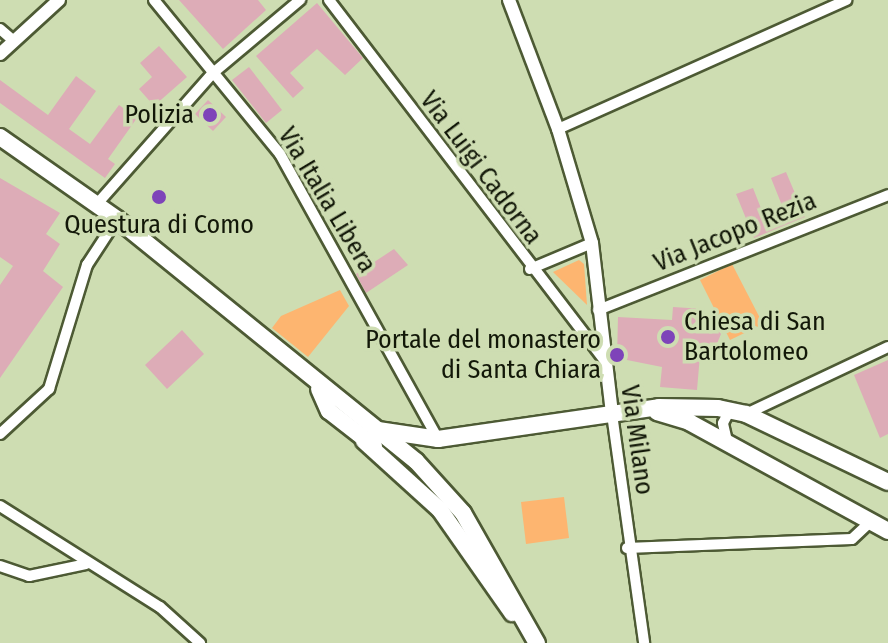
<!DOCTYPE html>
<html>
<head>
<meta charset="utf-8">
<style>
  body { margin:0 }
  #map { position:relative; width:888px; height:643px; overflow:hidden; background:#ceddb2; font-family:"Fira Sans Condensed",sans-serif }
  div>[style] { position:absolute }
  .green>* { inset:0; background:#fdb570 }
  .building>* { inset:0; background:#ddacb7 }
  .roads { filter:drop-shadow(2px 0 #4d5a34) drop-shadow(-2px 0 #4d5a34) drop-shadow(0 2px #4d5a34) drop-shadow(0 -2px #4d5a34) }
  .minor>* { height:10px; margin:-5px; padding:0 5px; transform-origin:5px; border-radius:5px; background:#fff }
  .tertiary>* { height:12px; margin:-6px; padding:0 6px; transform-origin:6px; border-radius:6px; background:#fff }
  .primary>* { height:16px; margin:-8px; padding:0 8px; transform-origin:8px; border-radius:8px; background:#fff }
  .dots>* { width:22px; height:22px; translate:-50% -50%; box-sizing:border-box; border:4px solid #ceddb2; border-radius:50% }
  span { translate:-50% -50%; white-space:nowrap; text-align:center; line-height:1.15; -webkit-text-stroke:7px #ceddb2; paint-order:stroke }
  .poi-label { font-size:26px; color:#121708 }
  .right { translate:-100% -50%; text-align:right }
  .left { translate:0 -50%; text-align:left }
  .street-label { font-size:26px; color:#121708 }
</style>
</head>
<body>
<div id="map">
  <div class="green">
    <i style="clip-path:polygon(579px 260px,584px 264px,587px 305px,553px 272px)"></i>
    <i style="clip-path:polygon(732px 264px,763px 324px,730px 340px,700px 280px)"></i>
    <i style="clip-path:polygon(340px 290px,349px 306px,308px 357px,272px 328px,281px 316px)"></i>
    <i style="clip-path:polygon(564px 497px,569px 538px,526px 544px,521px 502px)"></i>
  </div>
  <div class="building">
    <i style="clip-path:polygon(179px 0,258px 0,266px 10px,223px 49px)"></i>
    <i style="clip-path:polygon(317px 3px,363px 58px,345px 75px,317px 49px,290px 73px,304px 88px,293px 98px,256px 56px)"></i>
    <i style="clip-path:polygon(159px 46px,187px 77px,154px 106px,139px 89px,152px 77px,140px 63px)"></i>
    <i style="clip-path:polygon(249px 67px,282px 110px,266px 123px,232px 80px)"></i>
    <i style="clip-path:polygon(76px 76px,96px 91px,69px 129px,90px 144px,119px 105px,137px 118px,108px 159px,115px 164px,105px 178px,0 103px,0 80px,48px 115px)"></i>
    <i style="clip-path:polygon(208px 100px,226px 117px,213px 131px,195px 114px)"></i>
    <i style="clip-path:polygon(786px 172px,805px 217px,754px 238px,736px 194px,753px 188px,764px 216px,783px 208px,771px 178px)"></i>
    <i style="clip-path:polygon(0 178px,60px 213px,46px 234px,60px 244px,43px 271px,63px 287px,0 378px,0 285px,13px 266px,0 257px)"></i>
    <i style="clip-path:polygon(394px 249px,408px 265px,366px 293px,356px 274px)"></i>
    <i style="clip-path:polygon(673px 307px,704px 309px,703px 321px,712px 322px,721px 334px,712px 356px,700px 355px,697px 390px,660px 387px,662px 367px,617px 358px,618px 317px,672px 320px)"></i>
    <i style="clip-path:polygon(182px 330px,204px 354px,167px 389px,145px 365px)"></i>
    <i style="clip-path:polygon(888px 360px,888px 434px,880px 438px,854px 375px)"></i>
  </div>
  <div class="roads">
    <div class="minor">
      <i style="left:154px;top:0;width:199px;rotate:50.7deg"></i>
      <i style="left:280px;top:154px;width:326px;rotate:61deg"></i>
      <i style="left:329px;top:0;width:452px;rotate:52.6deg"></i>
      <i style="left:0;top:29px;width:18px;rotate:41deg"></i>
      <i style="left:558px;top:129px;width:316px;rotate:-24.1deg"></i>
      <i style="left:97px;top:204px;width:175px;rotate:-48.5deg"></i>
      <i style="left:213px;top:73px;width:114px;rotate:-40deg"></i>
      <i style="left:530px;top:269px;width:67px;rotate:-22.8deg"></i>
      <i style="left:598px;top:310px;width:312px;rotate:-21.6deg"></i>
      <i style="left:612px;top:414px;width:231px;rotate:82deg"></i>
      <i style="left:746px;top:414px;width:157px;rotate:-25.3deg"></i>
      <i style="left:0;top:434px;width:67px;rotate:-42.6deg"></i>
      <i style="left:49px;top:389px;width:130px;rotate:-73deg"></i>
      <i style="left:87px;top:265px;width:55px;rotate:-56.9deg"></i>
      <i style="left:727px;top:441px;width:18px;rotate:-103deg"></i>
      <i style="left:723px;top:423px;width:15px;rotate:-62deg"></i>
      <i style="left:0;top:506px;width:189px;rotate:32.3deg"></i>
      <i style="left:160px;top:607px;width:54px;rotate:42deg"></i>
      <i style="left:627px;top:548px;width:225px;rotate:-2.3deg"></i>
      <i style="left:852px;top:539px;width:25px;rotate:-43deg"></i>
      <i style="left:0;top:566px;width:31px;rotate:19deg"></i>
      <i style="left:29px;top:576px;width:58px;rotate:-11.9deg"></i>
    </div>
    <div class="tertiary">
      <i style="left:509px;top:0;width:138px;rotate:69.2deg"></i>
      <i style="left:558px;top:129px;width:119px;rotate:73.4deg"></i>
      <i style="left:592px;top:243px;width:172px;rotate:83.3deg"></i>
      <i style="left:0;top:54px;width:80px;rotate:-42.5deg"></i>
    </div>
    <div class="primary">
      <i style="left:0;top:137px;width:143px;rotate:35deg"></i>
      <i style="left:117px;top:219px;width:385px;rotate:39deg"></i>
      <i style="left:416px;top:461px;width:70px;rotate:47.9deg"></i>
      <i style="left:463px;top:513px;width:150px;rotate:60.4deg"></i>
      <i style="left:319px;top:389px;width:24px;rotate:66deg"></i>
      <i style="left:329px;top:411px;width:57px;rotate:37.9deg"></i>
      <i style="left:657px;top:412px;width:34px;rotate:17deg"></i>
      <i style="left:689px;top:422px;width:227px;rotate:28.7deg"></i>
      <i style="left:378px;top:430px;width:61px;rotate:8.5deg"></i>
      <i style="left:438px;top:439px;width:223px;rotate:-8.2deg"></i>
      <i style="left:659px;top:407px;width:59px;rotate:1deg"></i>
      <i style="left:718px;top:408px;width:29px;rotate:12deg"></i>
      <i style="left:746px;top:414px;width:157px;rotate:25.6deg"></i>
      <i style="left:364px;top:441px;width:103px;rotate:42.2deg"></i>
      <i style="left:440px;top:510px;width:126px;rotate:55deg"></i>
    </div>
  </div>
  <div class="dots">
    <i style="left:210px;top:115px;background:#7e43b9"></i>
    <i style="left:159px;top:197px;background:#7e43b9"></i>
    <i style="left:668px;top:337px;background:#7e43b9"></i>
    <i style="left:617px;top:355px;background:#7e43b9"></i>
  </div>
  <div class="poi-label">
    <span class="right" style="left:194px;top:115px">Polizia</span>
    <span style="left:159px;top:225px">Questura di Como</span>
    <span class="left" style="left:684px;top:337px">Chiesa di San<br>Bartolomeo</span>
    <span class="right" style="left:601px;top:355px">Portale del monastero<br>di Santa Chiara</span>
  </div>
  <div class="street-label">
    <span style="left:481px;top:168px;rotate:53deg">Via Luigi Cadorna</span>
    <span style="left:327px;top:200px;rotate:59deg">Via Italia Libera</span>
    <span style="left:735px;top:232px;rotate:-22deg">Via Jacopo Rezia</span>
    <span style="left:637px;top:440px;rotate:82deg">Via Milano</span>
  </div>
</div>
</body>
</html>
